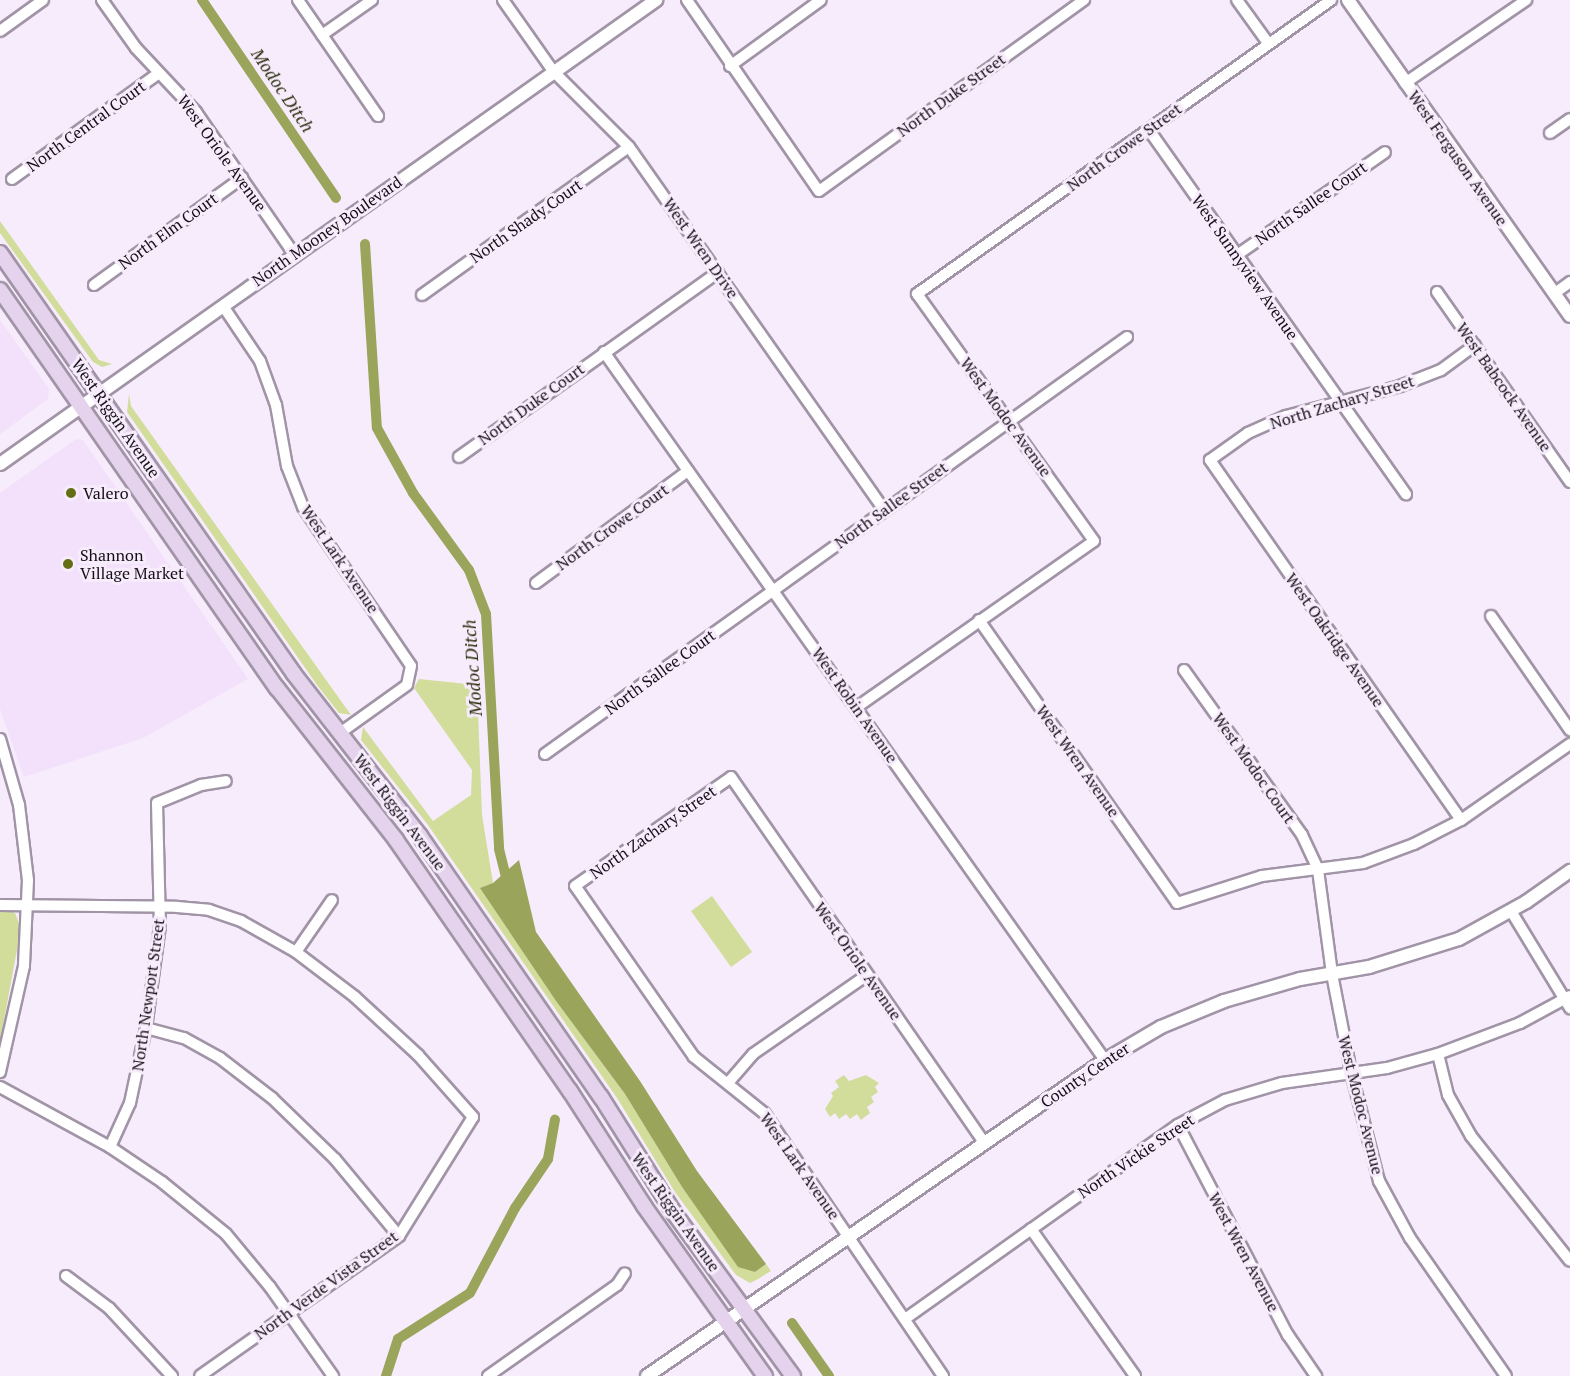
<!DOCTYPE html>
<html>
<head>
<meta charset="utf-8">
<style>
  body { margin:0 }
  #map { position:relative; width:1570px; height:1376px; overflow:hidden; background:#f7ecfc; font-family:"PT Serif",serif }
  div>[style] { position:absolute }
  .built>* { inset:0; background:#f3e0fb }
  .green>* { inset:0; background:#d2dd9b }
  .water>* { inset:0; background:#9aa55b }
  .canal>* { height:10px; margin:-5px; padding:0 5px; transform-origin:5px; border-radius:5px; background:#9aa55b }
  .roads { filter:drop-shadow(2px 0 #a194a7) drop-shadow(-2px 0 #a194a7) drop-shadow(0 2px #a194a7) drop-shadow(0 -2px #a194a7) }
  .minor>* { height:10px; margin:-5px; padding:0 5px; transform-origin:5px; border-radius:5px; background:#fff }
  .tertiary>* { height:12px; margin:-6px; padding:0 6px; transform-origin:6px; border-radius:6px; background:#fff }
  .secondary>* { height:14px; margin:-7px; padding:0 7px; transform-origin:7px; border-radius:7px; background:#e5d3ed }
  .dots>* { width:16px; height:16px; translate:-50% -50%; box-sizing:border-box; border:3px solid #f7ecfc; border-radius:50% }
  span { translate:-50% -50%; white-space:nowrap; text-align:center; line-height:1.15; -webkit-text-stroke:6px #f7ecfc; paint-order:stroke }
  .street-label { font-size:16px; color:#140f16 }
  .poi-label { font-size:16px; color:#140f16 }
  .left { translate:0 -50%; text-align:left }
  .water-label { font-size:18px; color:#2a2e0d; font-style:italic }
</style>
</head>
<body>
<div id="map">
  <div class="built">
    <i style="clip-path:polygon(0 320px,49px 389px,48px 399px,0 434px)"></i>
    <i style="clip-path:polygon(76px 439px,83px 440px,248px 679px,143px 738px,24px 777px,0 709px,0 493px)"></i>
  </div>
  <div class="green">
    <i style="clip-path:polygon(0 221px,99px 360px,112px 364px,102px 367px,93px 362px,0 233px)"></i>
    <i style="clip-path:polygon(129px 394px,131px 406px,351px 715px,339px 713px,317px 685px,127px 412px)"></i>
    <i style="clip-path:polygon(419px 679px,477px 685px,482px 815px,493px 883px,481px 888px,556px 1001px,625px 1094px,682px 1187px,738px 1266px,755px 1272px,766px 1264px,771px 1271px,758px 1279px,750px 1283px,736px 1275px,675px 1192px,617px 1098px,428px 825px,361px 740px,363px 727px,433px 821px,471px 795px,472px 770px,414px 688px)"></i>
    <i style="clip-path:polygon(712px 896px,752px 952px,731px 967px,691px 911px)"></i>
    <i style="clip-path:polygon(5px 910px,15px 913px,21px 928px,0 1042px,0 911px)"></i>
    <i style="clip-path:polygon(844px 1075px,849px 1081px,866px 1075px,879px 1083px,875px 1087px,878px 1092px,871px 1097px,874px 1102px,867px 1107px,870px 1113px,861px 1120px,857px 1114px,850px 1119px,846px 1114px,839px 1119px,835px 1113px,830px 1117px,825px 1109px,833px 1096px,831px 1093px,839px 1087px,835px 1081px)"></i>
  </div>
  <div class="water">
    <i style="clip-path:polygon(519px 860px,536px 932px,640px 1081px,697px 1171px,766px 1264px,755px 1272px,738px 1267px,682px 1187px,625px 1094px,556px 1001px,480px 888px,493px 883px)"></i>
  </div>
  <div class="canal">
    <i style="left:202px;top:0;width:239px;rotate:55.9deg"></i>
    <i style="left:365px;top:244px;width:184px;rotate:86.3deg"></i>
    <i style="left:377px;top:428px;width:74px;rotate:61deg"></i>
    <i style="left:413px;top:493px;width:95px;rotate:54deg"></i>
    <i style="left:469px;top:570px;width:47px;rotate:68.9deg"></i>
    <i style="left:486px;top:614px;width:235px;rotate:86.8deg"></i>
    <i style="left:499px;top:849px;width:38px;rotate:76deg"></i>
    <i style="left:792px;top:1323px;width:65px;rotate:55.1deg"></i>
    <i style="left:386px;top:1376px;width:39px;rotate:-72deg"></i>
    <i style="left:398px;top:1339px;width:85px;rotate:-32.6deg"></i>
    <i style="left:470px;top:1293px;width:96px;rotate:-62.1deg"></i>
    <i style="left:515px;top:1208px;width:59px;rotate:-56deg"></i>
    <i style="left:548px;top:1159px;width:40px;rotate:-80deg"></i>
  </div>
  <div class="roads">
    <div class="minor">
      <i style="left:102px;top:0;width:59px;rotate:54.7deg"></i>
      <i style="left:136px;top:48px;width:88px;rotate:46.8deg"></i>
      <i style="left:196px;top:112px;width:173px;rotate:55.4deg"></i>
      <i style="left:298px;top:0;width:141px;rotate:55.4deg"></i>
      <i style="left:503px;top:0;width:87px;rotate:54.8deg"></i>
      <i style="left:553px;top:71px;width:107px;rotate:45deg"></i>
      <i style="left:629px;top:147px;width:444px;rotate:54.9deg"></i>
      <i style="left:687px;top:0;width:232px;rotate:55.4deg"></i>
      <i style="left:819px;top:191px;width:327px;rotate:-35.8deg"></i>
      <i style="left:1237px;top:0;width:53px;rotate:54.2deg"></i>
      <i style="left:0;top:31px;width:53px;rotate:-35.8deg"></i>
      <i style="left:322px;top:35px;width:61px;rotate:-35deg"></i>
      <i style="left:730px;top:66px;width:112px;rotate:-36deg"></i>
      <i style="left:1405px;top:83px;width:147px;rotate:-34.4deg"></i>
      <i style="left:1149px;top:130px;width:446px;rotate:54.8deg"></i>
      <i style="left:1550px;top:133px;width:24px;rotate:-35deg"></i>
      <i style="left:12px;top:179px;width:181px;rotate:-35.8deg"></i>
      <i style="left:1237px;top:255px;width:180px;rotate:-34.8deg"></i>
      <i style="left:94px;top:285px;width:183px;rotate:-35.9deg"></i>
      <i style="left:1437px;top:292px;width:232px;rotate:55deg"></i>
      <i style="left:1555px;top:293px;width:19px;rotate:-36deg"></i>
      <i style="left:422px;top:295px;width:254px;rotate:-35.6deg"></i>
      <i style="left:223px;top:306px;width:66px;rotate:56.1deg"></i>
      <i style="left:260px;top:361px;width:47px;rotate:70deg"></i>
      <i style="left:276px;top:405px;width:62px;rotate:79.8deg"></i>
      <i style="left:287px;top:466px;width:44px;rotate:68.7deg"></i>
      <i style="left:303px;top:507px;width:192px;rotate:55.8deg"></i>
      <i style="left:411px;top:666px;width:19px;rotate:102deg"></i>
      <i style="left:407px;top:685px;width:82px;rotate:144.4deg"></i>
      <i style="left:604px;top:352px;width:867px;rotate:54.72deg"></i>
      <i style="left:459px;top:457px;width:318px;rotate:-35.5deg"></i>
      <i style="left:536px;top:583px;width:189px;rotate:-36.4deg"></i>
      <i style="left:1491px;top:616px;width:139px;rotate:55.3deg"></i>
      <i style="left:979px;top:620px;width:345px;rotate:55deg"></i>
      <i style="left:1177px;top:903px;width:89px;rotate:-17.6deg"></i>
      <i style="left:1262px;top:876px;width:102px;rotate:-7.3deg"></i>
      <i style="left:1363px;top:863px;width:54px;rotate:-20.4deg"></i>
      <i style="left:1414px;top:844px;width:53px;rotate:-27.1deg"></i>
      <i style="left:1461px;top:820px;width:133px;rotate:-34.9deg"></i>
      <i style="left:1184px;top:670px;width:203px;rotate:54.4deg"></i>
      <i style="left:1302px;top:835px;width:38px;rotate:65deg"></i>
      <i style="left:1318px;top:870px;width:105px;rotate:82.3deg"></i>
      <i style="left:1332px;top:974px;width:100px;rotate:79deg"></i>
      <i style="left:1351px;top:1072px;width:113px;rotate:75.6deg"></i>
      <i style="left:1379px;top:1181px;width:65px;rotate:61.5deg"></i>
      <i style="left:1410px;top:1238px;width:168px;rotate:55.2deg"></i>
      <i style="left:857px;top:707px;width:289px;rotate:-35deg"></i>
      <i style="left:1094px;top:541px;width:304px;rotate:-125.6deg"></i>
      <i style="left:917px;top:294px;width:508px;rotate:-35.38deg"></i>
      <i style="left:0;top:739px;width:69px;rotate:73.9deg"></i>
      <i style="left:19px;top:805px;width:76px;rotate:83.2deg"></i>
      <i style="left:28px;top:880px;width:86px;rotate:92.7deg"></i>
      <i style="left:24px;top:966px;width:109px;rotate:102.8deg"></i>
      <i style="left:545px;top:754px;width:716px;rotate:-35.62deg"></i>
      <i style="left:1461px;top:820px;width:439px;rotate:-124.9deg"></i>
      <i style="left:1210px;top:460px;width:47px;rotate:-35.4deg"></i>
      <i style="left:1248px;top:433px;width:42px;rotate:-24.1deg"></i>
      <i style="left:1286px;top:416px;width:118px;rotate:-14.7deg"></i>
      <i style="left:1400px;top:386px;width:44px;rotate:-21.3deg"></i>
      <i style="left:1441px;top:370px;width:42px;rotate:-36.3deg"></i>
      <i style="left:0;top:905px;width:177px;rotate:0.6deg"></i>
      <i style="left:177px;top:907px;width:32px;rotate:5deg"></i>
      <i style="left:209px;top:910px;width:34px;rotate:19deg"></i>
      <i style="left:241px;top:921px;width:63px;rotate:29.4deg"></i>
      <i style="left:296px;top:952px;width:74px;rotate:37.3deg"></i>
      <i style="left:355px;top:997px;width:86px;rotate:42.6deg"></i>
      <i style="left:418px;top:1055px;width:83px;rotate:48.4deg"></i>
      <i style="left:473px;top:1117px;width:140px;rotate:121.9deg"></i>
      <i style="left:399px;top:1236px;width:243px;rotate:144.9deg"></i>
      <i style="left:1511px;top:911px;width:114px;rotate:58.7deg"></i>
      <i style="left:296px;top:952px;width:63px;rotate:-55.3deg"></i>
      <i style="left:146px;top:1028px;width:39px;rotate:15deg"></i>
      <i style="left:184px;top:1038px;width:41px;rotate:29.1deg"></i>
      <i style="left:220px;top:1058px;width:66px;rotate:37.6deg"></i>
      <i style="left:272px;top:1098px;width:88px;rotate:44.1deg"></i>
      <i style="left:335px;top:1159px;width:100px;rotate:50.3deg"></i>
      <i style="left:1438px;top:1054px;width:42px;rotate:76.3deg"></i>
      <i style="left:1448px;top:1095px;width:47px;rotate:60.7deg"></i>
      <i style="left:1471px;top:1136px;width:159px;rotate:51.6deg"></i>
      <i style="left:728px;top:1083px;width:38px;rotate:-49deg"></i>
      <i style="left:753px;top:1054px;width:139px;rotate:-34.7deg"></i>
      <i style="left:0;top:1087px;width:125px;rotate:28.6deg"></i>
      <i style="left:110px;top:1147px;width:63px;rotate:33.9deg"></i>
      <i style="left:162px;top:1182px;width:82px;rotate:39.1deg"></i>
      <i style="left:226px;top:1234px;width:69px;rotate:50.3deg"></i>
      <i style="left:270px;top:1287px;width:109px;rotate:54.7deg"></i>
      <i style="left:1178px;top:1125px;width:237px;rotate:62.4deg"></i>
      <i style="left:1288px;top:1335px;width:50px;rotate:55.7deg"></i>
      <i style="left:110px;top:1147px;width:48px;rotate:-65.6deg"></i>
      <i style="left:130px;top:1103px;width:77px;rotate:-78deg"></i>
      <i style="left:146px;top:1028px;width:103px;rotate:-82.2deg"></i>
      <i style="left:160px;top:926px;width:123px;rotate:-91.4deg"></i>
      <i style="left:157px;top:803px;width:48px;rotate:-22.2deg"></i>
      <i style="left:201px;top:785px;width:25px;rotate:-9deg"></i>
      <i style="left:1031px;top:1229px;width:180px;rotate:54.7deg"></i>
      <i style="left:66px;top:1276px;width:54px;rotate:36.7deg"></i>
      <i style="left:109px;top:1308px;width:93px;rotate:47.2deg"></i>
      <i style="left:905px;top:1319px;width:335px;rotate:-35.4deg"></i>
      <i style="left:1178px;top:1125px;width:53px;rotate:-28deg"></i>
      <i style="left:1225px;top:1100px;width:59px;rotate:-16.6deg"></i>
      <i style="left:1282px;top:1083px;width:106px;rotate:-8.1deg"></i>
      <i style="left:1387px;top:1068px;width:53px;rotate:-15.4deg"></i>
      <i style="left:1438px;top:1054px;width:88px;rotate:-20.7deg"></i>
      <i style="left:1520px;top:1023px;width:57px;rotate:-28.4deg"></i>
      <i style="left:488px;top:1376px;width:158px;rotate:-35.2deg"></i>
      <i style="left:617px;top:1285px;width:14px;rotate:-56deg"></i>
      <i style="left:943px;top:1376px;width:318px;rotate:-124.2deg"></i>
      <i style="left:764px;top:1113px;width:90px;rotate:-141.3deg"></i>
      <i style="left:694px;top:1057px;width:208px;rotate:-124.8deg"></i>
      <i style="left:575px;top:886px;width:190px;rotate:-34.9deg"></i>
      <i style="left:731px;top:777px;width:446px;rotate:55.3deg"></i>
    </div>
    <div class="tertiary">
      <i style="left:1348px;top:0;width:386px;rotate:54.9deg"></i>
      <i style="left:0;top:464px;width:804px;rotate:-35.27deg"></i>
      <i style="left:647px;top:1376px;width:556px;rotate:-34.6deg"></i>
      <i style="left:1105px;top:1060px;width:65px;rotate:-30.5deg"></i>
      <i style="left:1161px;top:1027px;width:68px;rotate:-22.4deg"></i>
      <i style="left:1224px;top:1001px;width:79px;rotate:-16.1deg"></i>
      <i style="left:1300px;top:979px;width:70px;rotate:-9.9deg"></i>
      <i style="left:1369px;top:967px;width:94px;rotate:-17.3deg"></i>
      <i style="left:1459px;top:939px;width:77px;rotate:-28.9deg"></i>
      <i style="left:1526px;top:902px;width:54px;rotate:-35.2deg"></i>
    </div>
    <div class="secondary">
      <i style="left:0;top:253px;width:513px;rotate:55.07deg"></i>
      <i style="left:294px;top:674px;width:205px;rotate:52.1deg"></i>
      <i style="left:420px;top:836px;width:318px;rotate:55.3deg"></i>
      <i style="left:601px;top:1097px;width:137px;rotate:57.8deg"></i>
      <i style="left:674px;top:1213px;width:202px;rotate:53.9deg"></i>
      <i style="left:0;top:290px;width:485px;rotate:55.2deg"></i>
      <i style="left:277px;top:688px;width:193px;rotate:51.9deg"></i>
      <i style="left:396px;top:840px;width:305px;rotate:55.3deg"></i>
      <i style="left:570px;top:1091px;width:137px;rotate:57.2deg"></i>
      <i style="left:644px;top:1206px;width:209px;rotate:54.6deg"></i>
    </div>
  </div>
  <div class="dots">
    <i style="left:71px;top:493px;background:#646e15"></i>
    <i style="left:68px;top:564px;background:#646e15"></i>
  </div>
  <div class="street-label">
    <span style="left:951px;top:95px;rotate:-36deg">North Duke Street</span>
    <span style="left:86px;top:126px;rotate:-36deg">North Central Court</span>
    <span style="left:1124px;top:147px;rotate:-36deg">North Crowe Street</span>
    <span style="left:222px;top:153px;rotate:54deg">West Oriole Avenue</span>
    <span style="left:1458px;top:158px;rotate:55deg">West Ferguson Avenue</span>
    <span style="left:1311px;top:203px;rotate:-35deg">North Sallee Court</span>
    <span style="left:526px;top:221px;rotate:-35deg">North Shady Court</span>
    <span style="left:168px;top:231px;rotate:-36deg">North Elm Court</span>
    <span style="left:327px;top:231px;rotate:-35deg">North Mooney Boulevard</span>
    <span style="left:701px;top:248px;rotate:55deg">West Wren Drive</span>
    <span style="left:1245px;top:267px;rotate:55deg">West Sunnyview Avenue</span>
    <span style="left:1504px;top:387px;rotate:55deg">West Babcock Avenue</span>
    <span style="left:1342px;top:402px;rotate:-17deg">North Zachary Street</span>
    <span style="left:531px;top:404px;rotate:-36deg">North Duke Court</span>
    <span style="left:1006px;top:417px;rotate:54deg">West Modoc Avenue</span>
    <span style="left:116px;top:418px;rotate:55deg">West Riggin Avenue</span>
    <span style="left:891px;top:505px;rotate:-36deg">North Sallee Street</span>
    <span style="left:612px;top:527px;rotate:-36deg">North Crowe Court</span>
    <span style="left:340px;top:559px;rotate:56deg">West Lark Avenue</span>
    <span style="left:1335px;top:640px;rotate:55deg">West Oakridge Avenue</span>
    <span style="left:660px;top:672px;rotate:-36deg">North Sallee Court</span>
    <span style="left:855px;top:705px;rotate:55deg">West Robin Avenue</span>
    <span style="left:1078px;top:761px;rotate:55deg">West Wren Avenue</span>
    <span style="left:1254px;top:768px;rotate:55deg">West Modoc Court</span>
    <span style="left:400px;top:812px;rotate:53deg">West Riggin Avenue</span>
    <span style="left:653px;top:832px;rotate:-35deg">North Zachary Street</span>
    <span style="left:858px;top:961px;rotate:55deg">West Oriole Avenue</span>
    <span style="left:148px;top:995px;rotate:-82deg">North Newport Street</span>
    <span style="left:1085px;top:1075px;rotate:-34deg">County Center</span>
    <span style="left:1361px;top:1105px;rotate:76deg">West Modoc Avenue</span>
    <span style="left:1136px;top:1156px;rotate:-34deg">North Vickie Street</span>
    <span style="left:800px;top:1166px;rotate:55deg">West Lark Avenue</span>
    <span style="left:676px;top:1212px;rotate:55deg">West Riggin Avenue</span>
    <span style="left:1244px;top:1252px;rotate:62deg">West Wren Avenue</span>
    <span style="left:326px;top:1285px;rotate:-36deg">North Verde Vista Street</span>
  </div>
  <div class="poi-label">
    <span class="left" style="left:83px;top:493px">Valero</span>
    <span class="left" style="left:80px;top:564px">Shannon<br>Village Market</span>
  </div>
  <div class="water-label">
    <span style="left:283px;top:90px;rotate:56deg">Modoc Ditch</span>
    <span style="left:472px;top:668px;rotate:-94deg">Modoc Ditch</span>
  </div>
</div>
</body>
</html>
